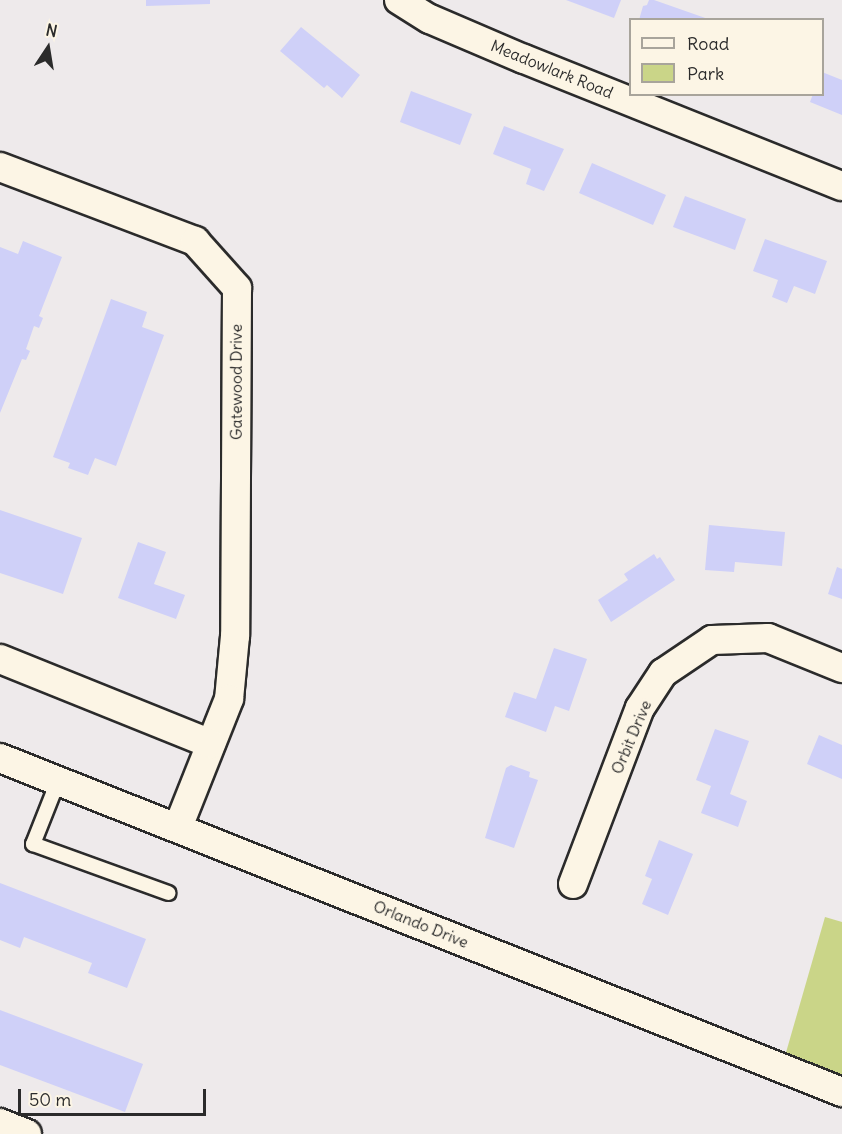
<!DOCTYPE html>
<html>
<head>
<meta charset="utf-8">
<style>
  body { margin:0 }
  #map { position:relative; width:842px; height:1134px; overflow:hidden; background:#eeeaeb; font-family:Delius,sans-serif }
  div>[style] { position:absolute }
  .green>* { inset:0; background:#cad588 }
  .building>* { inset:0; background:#cfd0f8 }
  .roads { filter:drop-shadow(2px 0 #2b2b2b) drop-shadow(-2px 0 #2b2b2b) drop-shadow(0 2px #2b2b2b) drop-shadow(0 -2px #2b2b2b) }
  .lane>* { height:14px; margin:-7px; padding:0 7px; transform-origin:7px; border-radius:7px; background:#fcf5e5 }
  .street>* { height:28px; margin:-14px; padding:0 14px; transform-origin:14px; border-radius:14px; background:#fcf5e5 }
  span { translate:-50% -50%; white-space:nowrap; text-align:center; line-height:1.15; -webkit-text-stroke:5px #fcf5e5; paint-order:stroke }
  .street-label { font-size:16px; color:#2b2b2b }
  .legend { position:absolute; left:629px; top:18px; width:195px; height:78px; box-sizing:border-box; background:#fcf5e5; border:2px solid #a8a49b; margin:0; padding:8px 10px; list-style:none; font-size:18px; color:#2b2b2b }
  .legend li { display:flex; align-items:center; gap:12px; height:30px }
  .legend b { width:30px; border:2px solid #a8a49b }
  .north { position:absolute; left:18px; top:18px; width:60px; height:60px; -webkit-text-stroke:4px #fcf5e5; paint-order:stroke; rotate:12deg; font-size:16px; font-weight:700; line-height:24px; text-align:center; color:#2b2b2b }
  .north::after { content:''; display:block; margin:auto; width:21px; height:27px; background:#2b2b2b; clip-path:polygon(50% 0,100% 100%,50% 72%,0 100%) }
  .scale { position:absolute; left:18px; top:1089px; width:188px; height:27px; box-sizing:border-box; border:3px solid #2b2b2b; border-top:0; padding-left:8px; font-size:18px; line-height:21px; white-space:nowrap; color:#2b2b2b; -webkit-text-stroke:4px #fcf5e5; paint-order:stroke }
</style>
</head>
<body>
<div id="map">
  <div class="green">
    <i style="clip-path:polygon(825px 917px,842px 922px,842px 1079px,785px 1056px)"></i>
  </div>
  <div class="building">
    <i style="clip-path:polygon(146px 0,210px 0,210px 4px,146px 6px)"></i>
    <i style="clip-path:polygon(566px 0,621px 0,614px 18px)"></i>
    <i style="clip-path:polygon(649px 0,654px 0,711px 20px,639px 20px,643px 6px,647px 5px)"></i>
    <i style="clip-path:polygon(301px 27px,360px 75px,342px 98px,327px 85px,324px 88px,280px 51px)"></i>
    <i style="clip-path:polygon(822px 72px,842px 80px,842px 115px,810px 102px,813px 94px,822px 94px)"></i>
    <i style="clip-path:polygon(411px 91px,472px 114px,460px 145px,400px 122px)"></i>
    <i style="clip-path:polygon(504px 126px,564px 149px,544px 191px,526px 184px,531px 169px,493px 154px)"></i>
    <i style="clip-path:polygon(592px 163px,666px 195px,653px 225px,579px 193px)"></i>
    <i style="clip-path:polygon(685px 196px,746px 219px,735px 250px,673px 227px)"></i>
    <i style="clip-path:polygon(765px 239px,827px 261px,815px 294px,794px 286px,787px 303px,772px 297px,778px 280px,753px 271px)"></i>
    <i style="clip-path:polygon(23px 241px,62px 257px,39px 316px,43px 318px,39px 328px,34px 326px,26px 349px,30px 351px,26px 360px,22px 359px,0 413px,0 247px,18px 254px)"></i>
    <i style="clip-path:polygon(111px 299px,147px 312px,142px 327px,164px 335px,116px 466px,95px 458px,88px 475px,68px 468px,70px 463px,53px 457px)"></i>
    <i style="clip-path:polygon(0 510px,82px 538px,63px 594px,0 573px)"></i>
    <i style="clip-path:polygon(709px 525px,785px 532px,782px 566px,735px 562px,734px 572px,705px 570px)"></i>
    <i style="clip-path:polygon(138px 542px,166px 552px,154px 584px,185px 595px,176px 619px,118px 598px)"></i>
    <i style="clip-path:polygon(654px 554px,657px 559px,660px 557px,675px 580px,611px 622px,598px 600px,628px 580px,624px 574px)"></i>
    <i style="clip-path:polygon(837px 567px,842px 569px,842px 599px,828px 594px)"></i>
    <i style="clip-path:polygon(554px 648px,587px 659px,569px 711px,555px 706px,546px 732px,505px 717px,514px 692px,536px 699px)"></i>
    <i style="clip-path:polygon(715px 729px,749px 741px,730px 794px,747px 801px,738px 827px,701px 813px,711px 786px,696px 780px)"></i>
    <i style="clip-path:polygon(819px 735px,842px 745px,842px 779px,807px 764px)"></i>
    <i style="clip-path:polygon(511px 765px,530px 772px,529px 777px,538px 780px,514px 848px,485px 838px,506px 768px)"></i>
    <i style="clip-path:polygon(659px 840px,693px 854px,668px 915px,642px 904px,652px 879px,645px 876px)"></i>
    <i style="clip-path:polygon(0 883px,146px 939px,127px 988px,88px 973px,92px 963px,24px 937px,20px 948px,0 940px)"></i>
    <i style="clip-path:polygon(0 1010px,143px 1064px,125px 1112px,0 1065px)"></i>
  </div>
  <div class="roads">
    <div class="lane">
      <i style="left:58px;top:781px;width:68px;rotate:111.6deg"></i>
      <i style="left:33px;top:844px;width:144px;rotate:19.9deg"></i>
    </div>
    <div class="street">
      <i style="left:399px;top:0;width:36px;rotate:32deg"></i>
      <i style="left:430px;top:19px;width:102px;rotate:23.1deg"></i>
      <i style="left:524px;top:59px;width:342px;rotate:21.8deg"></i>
      <i style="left:0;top:167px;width:209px;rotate:20.8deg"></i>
      <i style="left:195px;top:241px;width:63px;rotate:48.2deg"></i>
      <i style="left:237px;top:288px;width:348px;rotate:90.3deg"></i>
      <i style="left:235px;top:636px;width:63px;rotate:95.4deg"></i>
      <i style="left:229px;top:699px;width:138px;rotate:111.7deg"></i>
      <i style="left:0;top:659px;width:227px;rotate:21.9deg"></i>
      <i style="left:0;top:758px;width:906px;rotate:21.64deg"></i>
      <i style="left:573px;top:884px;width:188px;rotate:-69.2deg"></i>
      <i style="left:640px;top:708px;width:42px;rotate:-56.7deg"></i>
      <i style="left:663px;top:673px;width:59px;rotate:-34deg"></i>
      <i style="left:712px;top:640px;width:56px;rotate:-2deg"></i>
      <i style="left:768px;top:638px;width:80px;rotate:22.1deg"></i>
      <i style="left:0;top:1123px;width:29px;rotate:22deg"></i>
    </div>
  </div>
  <div class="street-label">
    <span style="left:552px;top:69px;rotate:22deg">Meadowlark Road</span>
    <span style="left:236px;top:382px;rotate:-90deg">Gatewood Drive</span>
    <span style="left:631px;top:737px;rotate:-67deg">Orbit Drive</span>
    <span style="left:421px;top:924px;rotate:22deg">Orlando Drive</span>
  </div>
  <ul class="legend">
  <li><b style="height:8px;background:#fcf5e5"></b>Road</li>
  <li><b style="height:16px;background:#cad588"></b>Park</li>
  </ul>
  <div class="north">N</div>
  <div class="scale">50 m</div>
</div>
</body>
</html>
